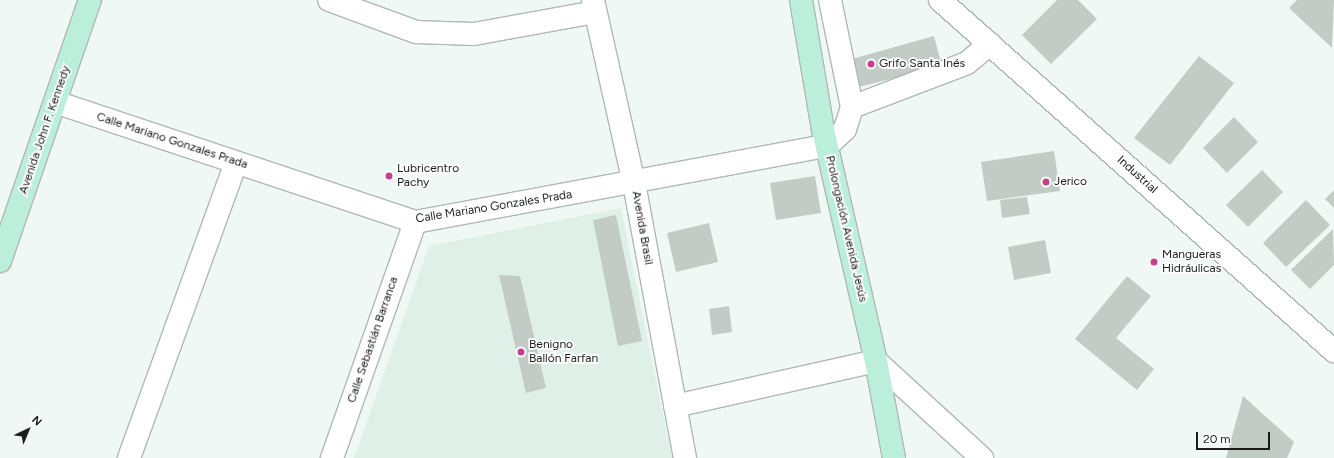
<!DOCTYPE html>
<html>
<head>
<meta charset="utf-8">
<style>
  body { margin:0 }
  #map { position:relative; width:1334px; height:458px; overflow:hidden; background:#f0f8f5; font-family:Figtree,sans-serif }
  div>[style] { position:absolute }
  .built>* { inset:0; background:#dff0e9 }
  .building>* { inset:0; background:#c3cbc7 }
  .roads { filter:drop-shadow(1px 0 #b0b8b5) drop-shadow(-1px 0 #b0b8b5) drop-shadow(0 1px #b0b8b5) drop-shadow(0 -1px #b0b8b5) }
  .minor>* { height:22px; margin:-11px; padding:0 11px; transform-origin:11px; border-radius:11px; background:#fff }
  .major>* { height:22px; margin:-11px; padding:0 11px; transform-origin:11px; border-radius:11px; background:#bbefdc }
  .dots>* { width:11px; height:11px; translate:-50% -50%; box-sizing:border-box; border:2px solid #fff; border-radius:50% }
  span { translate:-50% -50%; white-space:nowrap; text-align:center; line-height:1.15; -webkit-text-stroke:3.5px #fff; paint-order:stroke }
  .poi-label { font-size:12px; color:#1a1d1c }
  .left { translate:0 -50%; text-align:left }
  .street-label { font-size:12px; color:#1a1d1c }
  .north { position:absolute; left:8px; top:410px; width:40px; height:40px; -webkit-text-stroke:3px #fff; paint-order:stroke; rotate:44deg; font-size:11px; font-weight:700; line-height:16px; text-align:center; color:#1a1d1c }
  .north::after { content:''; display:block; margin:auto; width:14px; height:18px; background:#1a1d1c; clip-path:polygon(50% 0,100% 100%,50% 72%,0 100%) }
  .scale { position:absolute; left:1196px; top:432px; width:74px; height:18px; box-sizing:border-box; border:2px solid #1a1d1c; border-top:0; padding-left:5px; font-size:12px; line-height:14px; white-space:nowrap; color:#1a1d1c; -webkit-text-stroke:3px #fff; paint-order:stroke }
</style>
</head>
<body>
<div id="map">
  <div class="built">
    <i style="clip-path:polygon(621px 208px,672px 458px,354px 458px,429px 246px)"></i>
  </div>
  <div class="building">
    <i style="clip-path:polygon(1057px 0,1078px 0,1097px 19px,1051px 64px,1022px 35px)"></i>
    <i style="clip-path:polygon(1297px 0,1334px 0,1332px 48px,1289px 8px)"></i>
    <i style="clip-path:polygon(934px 36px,942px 66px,851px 89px,845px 61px)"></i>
    <i style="clip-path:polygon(1199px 56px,1234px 83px,1170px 165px,1134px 138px)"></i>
    <i style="clip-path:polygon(1234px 117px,1258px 142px,1227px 173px,1203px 148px)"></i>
    <i style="clip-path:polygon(1054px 151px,1060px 191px,987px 201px,981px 162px)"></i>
    <i style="clip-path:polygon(1262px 170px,1283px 192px,1248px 227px,1226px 205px)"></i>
    <i style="clip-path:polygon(815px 176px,821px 213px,776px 220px,770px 183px)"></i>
    <i style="clip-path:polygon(1334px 190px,1334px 208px,1325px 199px)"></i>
    <i style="clip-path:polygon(1027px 197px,1030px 214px,1002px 218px,1000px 200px)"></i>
    <i style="clip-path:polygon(1306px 200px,1330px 225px,1286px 267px,1263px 243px)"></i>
    <i style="clip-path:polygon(616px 215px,642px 341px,618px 346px,593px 220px)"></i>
    <i style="clip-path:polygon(709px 223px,718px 262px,676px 272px,667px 233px)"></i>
    <i style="clip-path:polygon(1333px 229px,1334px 265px,1310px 289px,1291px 270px)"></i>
    <i style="clip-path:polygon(1045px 240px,1051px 273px,1014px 280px,1008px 247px)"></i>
    <i style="clip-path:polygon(499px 275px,520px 276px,546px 388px,526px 393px)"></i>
    <i style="clip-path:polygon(1127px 276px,1151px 296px,1116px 338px,1154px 369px,1137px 390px,1075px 339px)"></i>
    <i style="clip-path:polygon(729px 306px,732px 332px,712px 335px,709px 309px)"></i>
    <i style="clip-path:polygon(1243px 396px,1294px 442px,1287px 458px,1226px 458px)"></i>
  </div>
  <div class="roads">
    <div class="minor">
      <i style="left:329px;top:0;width:93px;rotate:20.2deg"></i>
      <i style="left:416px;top:32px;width:58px;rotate:2deg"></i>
      <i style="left:474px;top:34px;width:123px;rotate:-10.3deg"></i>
      <i style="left:593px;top:0;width:188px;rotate:77.4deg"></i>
      <i style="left:634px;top:183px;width:280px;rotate:79.5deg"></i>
      <i style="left:830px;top:0;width:109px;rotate:78.4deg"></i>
      <i style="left:940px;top:0;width:528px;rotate:41.7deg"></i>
      <i style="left:55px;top:102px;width:379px;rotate:18.4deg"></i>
      <i style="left:415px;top:222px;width:419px;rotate:-10.5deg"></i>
      <i style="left:827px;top:146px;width:25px;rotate:-43deg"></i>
      <i style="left:845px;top:129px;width:23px;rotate:-72deg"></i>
      <i style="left:852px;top:107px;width:123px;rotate:-20.9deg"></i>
      <i style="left:967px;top:63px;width:30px;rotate:-40deg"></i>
      <i style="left:675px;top:406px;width:206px;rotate:-12.6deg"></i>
      <i style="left:876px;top:361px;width:144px;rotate:42.5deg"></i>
      <i style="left:129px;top:458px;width:314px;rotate:-70.1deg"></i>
      <i style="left:332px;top:458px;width:250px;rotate:-70.6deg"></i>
    </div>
    <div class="major">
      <i style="left:801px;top:0;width:132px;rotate:80.4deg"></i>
      <i style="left:823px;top:130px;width:237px;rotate:77.1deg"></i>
      <i style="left:876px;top:361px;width:99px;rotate:79.5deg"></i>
      <i style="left:0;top:261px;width:276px;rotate:-71deg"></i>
    </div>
  </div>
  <div class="dots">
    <i style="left:871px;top:64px;background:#c3428b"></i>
    <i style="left:389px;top:176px;background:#c3428b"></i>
    <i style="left:1046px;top:182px;background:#c3428b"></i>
    <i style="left:1154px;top:262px;background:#c3428b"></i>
    <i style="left:521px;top:352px;background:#c3428b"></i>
  </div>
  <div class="poi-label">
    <span class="left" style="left:879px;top:64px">Grifo Santa Inés</span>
    <span class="left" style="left:397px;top:176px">Lubricentro<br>Pachy</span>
    <span class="left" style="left:1054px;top:182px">Jerico</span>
    <span class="left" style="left:1162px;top:262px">Mangueras<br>Hidráulicas</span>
    <span class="left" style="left:529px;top:352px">Benigno<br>Ballón Farfan</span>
  </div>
  <div class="street-label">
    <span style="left:45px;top:130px;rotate:-71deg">Avenida John F. Kennedy</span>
    <span style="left:172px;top:141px;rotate:18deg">Calle Mariano Gonzales Prada</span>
    <span style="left:1137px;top:175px;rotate:42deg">Industrial</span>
    <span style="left:494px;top:207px;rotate:-9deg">Calle Mariano Gonzales Prada</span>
    <span style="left:642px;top:228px;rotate:80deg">Avenida Brasil</span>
    <span style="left:846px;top:229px;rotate:77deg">Prolongación Avenida Jesús</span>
    <span style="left:373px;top:340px;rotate:-71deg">Calle Sebastián Barranca</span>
  </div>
  <div class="north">N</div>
  <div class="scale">20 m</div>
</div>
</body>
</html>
